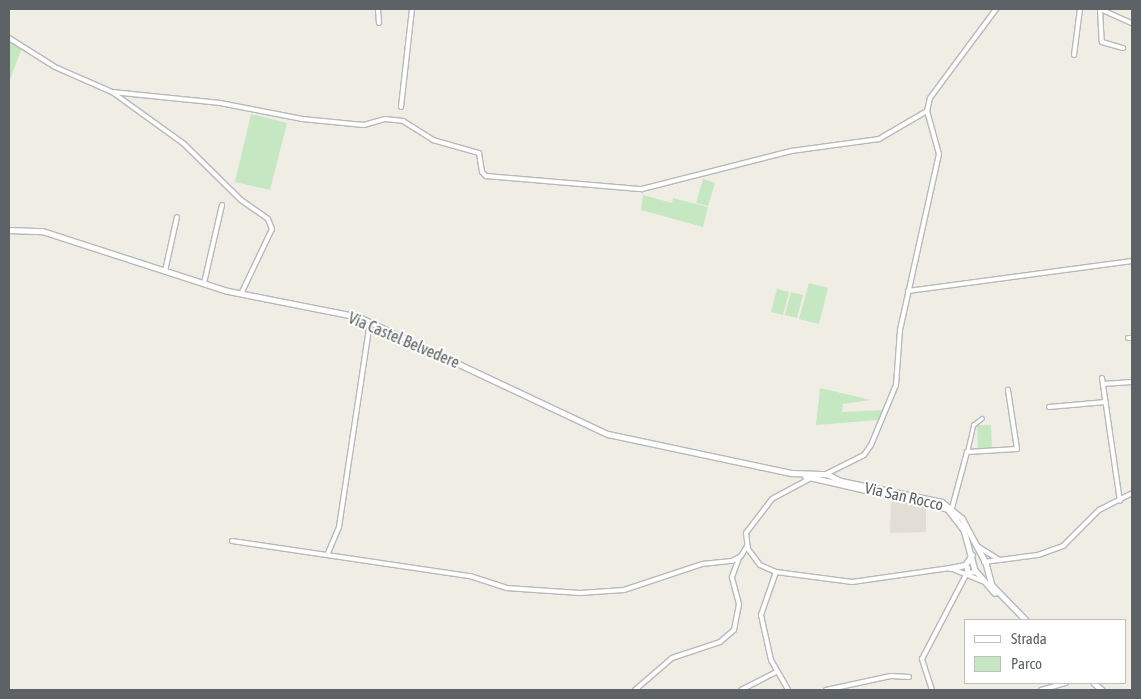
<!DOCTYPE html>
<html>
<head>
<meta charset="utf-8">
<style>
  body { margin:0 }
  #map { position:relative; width:1141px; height:699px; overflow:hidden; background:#f0ede5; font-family:"Asap Condensed",sans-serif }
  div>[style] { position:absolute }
  .education>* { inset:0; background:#e2ded6 }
  .green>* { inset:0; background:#c5e7c2 }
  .roads { filter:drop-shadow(1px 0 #b6b9bc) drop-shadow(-1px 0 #b6b9bc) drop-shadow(0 1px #b6b9bc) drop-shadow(0 -1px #b6b9bc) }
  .pedestrian>* { height:2.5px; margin:-1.25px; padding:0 1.25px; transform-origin:1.25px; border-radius:1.25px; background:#fff }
  .minor>* { height:4px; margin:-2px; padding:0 2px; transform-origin:2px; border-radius:2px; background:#fff }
  .tertiary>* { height:4.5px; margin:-2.25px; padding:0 2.25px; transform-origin:2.25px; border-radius:2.25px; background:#fff }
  span { translate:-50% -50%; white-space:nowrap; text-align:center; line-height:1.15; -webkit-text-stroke:4px #fff; paint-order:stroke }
  .street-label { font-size:16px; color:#5d6266 }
  .frame { position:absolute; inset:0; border:10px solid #5d6266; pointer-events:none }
  .legend { position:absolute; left:964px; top:619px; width:162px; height:65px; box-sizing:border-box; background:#fff; border:1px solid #bec0c2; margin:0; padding:6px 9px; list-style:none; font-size:15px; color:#5d6266 }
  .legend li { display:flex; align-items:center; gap:10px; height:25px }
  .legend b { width:25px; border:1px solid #bec0c2 }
</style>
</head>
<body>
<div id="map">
  <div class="education">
    <i style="clip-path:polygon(909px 501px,926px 504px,926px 532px,890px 533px,891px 502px)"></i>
  </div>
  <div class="green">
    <i style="clip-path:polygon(9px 39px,22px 48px,9px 82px)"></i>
    <i style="clip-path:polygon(251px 114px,287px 123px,270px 190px,235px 182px)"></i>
    <i style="clip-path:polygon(703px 179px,715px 183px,708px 206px,696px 203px)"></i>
    <i style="clip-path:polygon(643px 195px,672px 203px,673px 198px,708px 207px,703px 227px,641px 210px)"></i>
    <i style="clip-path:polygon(809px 283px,828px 288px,819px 324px,799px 319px)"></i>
    <i style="clip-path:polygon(777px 289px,789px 292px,783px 315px,771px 312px)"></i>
    <i style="clip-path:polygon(791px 292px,803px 295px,797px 318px,785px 315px)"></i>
    <i style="clip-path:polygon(820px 388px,871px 400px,843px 404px,842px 412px,883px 410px,879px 420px,816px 425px)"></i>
    <i style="clip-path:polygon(977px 425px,991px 425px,992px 449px,978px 450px)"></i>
  </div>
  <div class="roads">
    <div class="pedestrian">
      <i style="left:967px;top:452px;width:28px;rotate:-77deg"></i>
      <i style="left:973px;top:425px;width:11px;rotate:-38deg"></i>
    </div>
    <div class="minor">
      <i style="left:378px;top:9px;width:14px;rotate:86deg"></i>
      <i style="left:1100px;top:9px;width:33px;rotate:87deg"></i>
      <i style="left:1102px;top:42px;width:22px;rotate:16deg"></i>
      <i style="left:1100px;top:9px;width:35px;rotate:24deg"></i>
      <i style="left:9px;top:38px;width:54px;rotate:32.2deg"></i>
      <i style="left:55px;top:67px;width:62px;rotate:23.7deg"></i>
      <i style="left:112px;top:92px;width:87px;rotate:35.7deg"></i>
      <i style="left:183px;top:143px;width:81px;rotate:44.5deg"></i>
      <i style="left:241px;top:200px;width:33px;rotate:35deg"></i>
      <i style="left:268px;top:219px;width:11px;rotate:68deg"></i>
      <i style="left:272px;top:229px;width:72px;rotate:115.5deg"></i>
      <i style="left:1074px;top:55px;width:46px;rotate:-82.6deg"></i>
      <i style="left:112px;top:92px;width:109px;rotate:5.8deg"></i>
      <i style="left:220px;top:103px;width:84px;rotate:11deg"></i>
      <i style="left:302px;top:119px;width:62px;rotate:5.5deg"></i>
      <i style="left:364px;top:125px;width:22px;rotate:-16deg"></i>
      <i style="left:385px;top:119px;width:18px;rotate:6deg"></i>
      <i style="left:403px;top:121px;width:36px;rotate:32deg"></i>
      <i style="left:433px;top:140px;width:48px;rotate:15.8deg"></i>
      <i style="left:479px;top:153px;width:19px;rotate:81deg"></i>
      <i style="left:482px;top:172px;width:6px;rotate:45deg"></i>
      <i style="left:486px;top:176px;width:157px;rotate:4.8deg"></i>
      <i style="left:642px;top:189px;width:154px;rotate:-14.3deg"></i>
      <i style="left:791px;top:151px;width:89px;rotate:-7.8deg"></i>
      <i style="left:879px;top:139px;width:56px;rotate:-30.3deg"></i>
      <i style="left:401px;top:107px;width:99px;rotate:-83.6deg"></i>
      <i style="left:165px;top:271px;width:55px;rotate:-77.5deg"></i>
      <i style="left:204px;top:283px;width:80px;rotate:-77deg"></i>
      <i style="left:908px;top:291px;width:226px;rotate:-7.6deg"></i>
      <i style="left:1128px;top:338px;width:4px"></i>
      <i style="left:1102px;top:378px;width:124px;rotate:81.7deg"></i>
      <i style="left:1103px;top:384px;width:29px;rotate:-4deg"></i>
      <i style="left:1049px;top:407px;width:57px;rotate:-5deg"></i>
      <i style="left:824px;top:475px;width:45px;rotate:-26.6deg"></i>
      <i style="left:864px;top:455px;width:12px;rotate:-55deg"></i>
      <i style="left:871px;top:445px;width:65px;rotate:-67.4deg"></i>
      <i style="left:896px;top:385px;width:55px;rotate:-85.8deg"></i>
      <i style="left:900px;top:330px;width:180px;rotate:-77.5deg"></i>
      <i style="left:939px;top:154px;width:45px;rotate:-105.6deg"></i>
      <i style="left:927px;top:111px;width:13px;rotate:-77deg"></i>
      <i style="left:930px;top:98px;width:111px;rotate:-53.4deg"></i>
      <i style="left:811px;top:478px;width:44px;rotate:151.7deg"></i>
      <i style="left:772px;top:499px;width:43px;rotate:127.4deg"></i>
      <i style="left:746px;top:533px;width:16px;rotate:83deg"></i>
      <i style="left:748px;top:549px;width:20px;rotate:53deg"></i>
      <i style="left:760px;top:565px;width:17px;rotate:24deg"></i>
      <i style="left:776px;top:572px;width:77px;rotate:7.5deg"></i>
      <i style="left:852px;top:582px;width:99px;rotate:-8.1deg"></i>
      <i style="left:950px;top:568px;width:35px;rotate:22deg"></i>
      <i style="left:952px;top:508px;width:58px;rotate:-75deg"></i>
      <i style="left:967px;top:452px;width:50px;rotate:-3.4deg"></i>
      <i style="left:1017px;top:449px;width:60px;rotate:-98.7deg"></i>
      <i style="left:232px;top:541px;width:241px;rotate:8.4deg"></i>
      <i style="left:470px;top:576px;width:38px;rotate:18deg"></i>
      <i style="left:506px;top:588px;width:74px;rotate:3.9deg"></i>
      <i style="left:580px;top:593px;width:44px;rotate:-3.9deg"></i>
      <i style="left:624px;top:590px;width:82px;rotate:-18.4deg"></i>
      <i style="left:702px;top:564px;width:30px;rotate:-6deg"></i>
      <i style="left:732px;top:561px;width:10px;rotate:-29deg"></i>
      <i style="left:741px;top:556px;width:12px;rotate:-59deg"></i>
      <i style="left:977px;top:546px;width:26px;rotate:32deg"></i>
      <i style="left:328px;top:553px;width:28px;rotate:-67deg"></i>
      <i style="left:339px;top:527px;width:207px;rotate:-81.4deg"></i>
      <i style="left:984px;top:562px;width:54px;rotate:-7.4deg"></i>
      <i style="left:1038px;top:555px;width:27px;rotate:-20deg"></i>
      <i style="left:1063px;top:546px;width:51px;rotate:-45deg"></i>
      <i style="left:1099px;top:510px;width:37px;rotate:-27deg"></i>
      <i style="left:776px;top:572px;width:46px;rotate:109.2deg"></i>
      <i style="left:761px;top:615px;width:46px;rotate:77.5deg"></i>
      <i style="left:771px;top:660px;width:34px;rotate:60deg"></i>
      <i style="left:635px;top:690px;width:49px;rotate:-40.9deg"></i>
      <i style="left:672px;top:658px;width:51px;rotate:-18.4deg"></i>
      <i style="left:720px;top:642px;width:18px;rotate:-41deg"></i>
      <i style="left:734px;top:630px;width:26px;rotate:-79deg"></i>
      <i style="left:739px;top:604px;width:28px;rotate:-105deg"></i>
      <i style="left:732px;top:577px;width:20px;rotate:-70deg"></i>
      <i style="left:741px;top:690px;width:39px;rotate:-27deg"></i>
      <i style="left:826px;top:690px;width:66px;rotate:-12.2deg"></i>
      <i style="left:891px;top:676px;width:18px;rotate:3deg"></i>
      <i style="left:932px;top:690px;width:33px;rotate:-108deg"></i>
      <i style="left:922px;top:659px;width:97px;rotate:-62.4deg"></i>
      <i style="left:967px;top:573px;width:10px;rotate:-6deg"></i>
      <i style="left:1041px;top:690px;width:26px;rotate:-16deg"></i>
    </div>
    <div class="tertiary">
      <i style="left:9px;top:230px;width:33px;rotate:2deg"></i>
      <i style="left:42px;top:231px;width:195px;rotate:17.9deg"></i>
      <i style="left:228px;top:291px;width:134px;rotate:11.2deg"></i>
      <i style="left:359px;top:317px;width:275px;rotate:25.2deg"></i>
      <i style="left:608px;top:434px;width:188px;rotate:12deg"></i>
      <i style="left:792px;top:473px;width:35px;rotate:2deg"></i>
      <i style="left:827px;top:474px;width:16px;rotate:27deg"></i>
      <i style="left:841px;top:481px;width:103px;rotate:11.7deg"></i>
      <i style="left:942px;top:502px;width:26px;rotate:39deg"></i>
      <i style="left:962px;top:518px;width:51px;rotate:61.9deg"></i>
      <i style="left:986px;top:563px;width:23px;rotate:75deg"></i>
      <i style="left:992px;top:585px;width:49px;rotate:45.8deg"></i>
      <i style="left:805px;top:476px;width:147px;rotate:13deg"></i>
      <i style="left:948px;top:509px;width:26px;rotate:53deg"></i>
      <i style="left:964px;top:530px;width:41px;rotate:74.6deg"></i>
      <i style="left:975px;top:570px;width:30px;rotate:49deg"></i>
      <i style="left:950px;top:568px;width:15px;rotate:-11deg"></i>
      <i style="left:965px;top:565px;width:12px;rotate:-55deg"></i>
      <i style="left:967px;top:573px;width:5px;rotate:-90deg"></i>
      <i style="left:1094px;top:683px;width:11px;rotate:41deg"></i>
    </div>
  </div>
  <div class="street-label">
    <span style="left:404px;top:340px;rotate:23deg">Via Castel Belvedere</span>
    <span style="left:904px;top:496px;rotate:13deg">Via San Rocco</span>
  </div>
  <div class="frame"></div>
  <ul class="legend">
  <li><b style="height:6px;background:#fff"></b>Strada</li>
  <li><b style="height:14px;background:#c5e7c2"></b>Parco</li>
  </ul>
</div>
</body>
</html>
